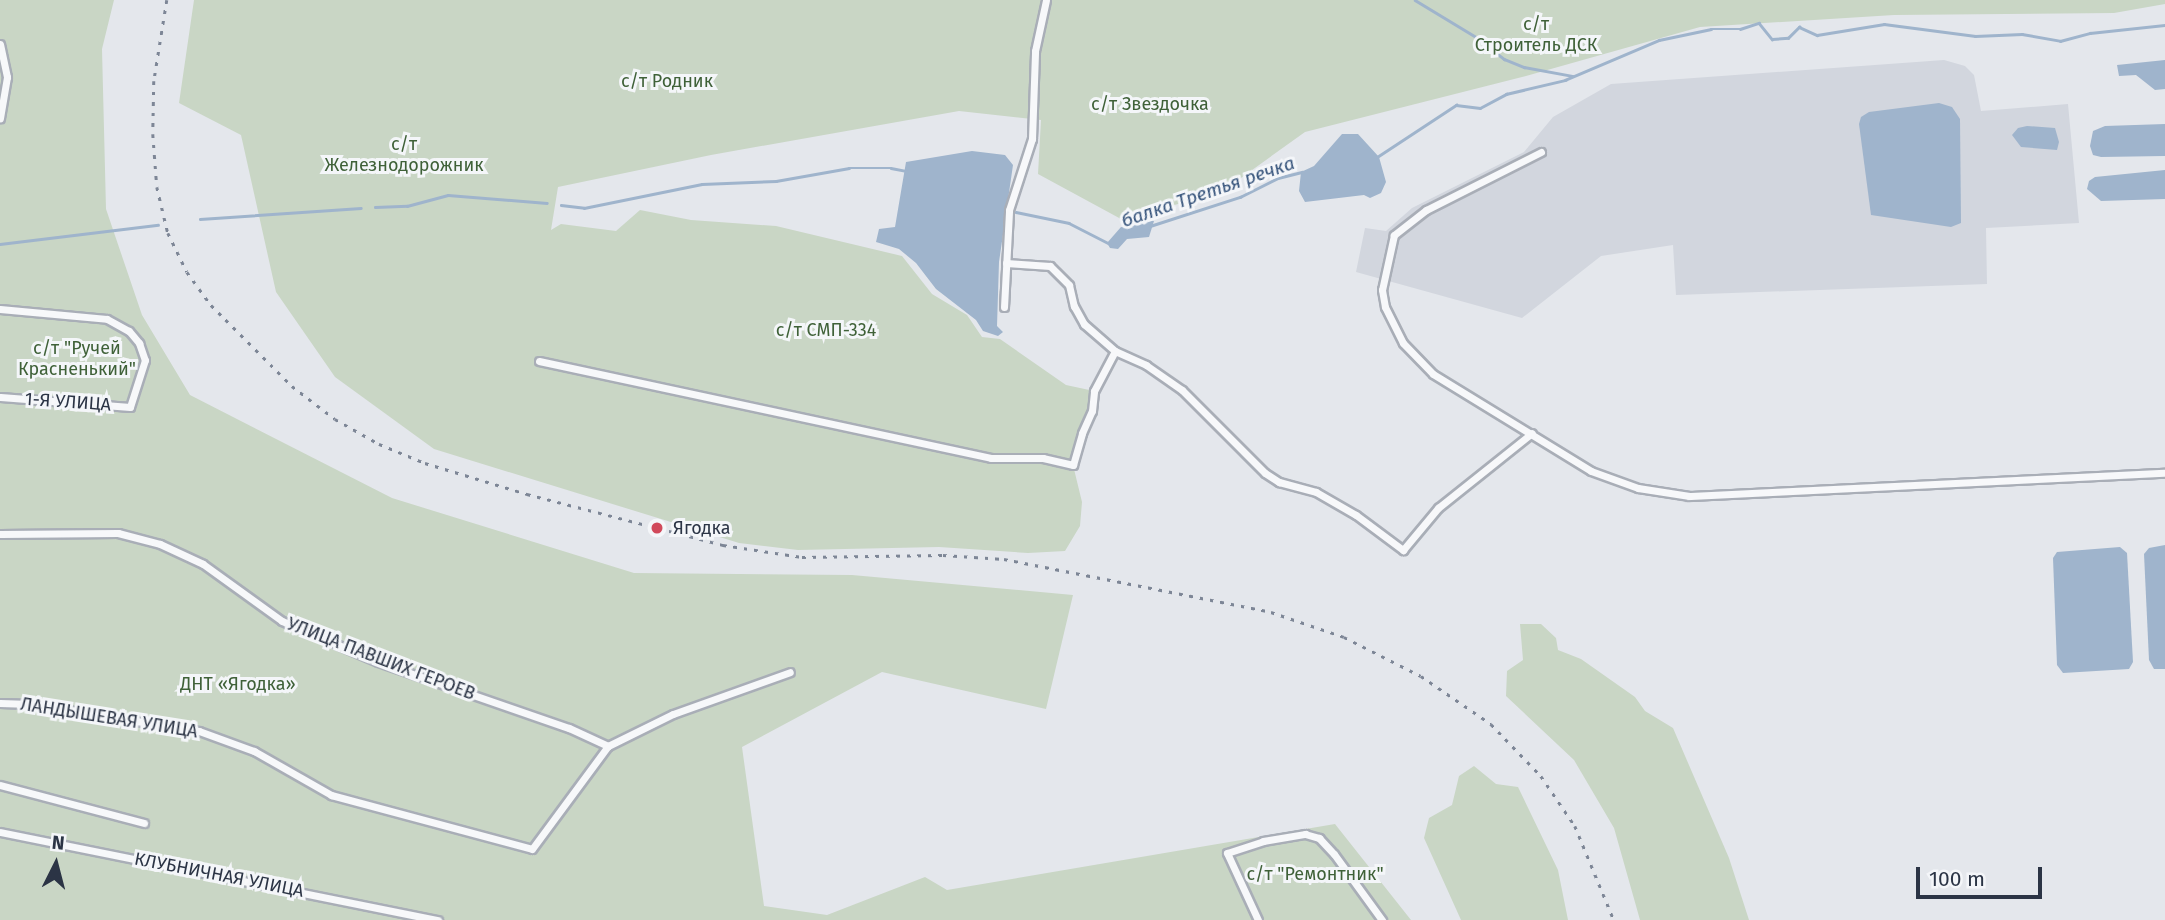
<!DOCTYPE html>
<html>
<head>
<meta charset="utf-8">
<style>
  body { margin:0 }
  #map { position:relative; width:2165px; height:920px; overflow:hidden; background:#e4e7ec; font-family:"Fira Sans",sans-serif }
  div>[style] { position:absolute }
  .built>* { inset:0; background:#d2d6de }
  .green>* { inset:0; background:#c9d6c5 }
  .water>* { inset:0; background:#9fb4cc }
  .stream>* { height:2.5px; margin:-1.25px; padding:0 1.25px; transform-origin:1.25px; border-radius:1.25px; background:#9fb4cc }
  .roads { filter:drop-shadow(2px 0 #a9aeb7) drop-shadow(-2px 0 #a9aeb7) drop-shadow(0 2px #a9aeb7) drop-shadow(0 -2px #a9aeb7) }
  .street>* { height:7px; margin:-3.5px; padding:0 3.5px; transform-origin:3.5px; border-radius:3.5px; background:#f7f8fa }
  .rail>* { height:2.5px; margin-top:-1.25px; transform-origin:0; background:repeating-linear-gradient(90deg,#7d8696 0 3.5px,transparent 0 10.5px) }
  .dots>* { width:19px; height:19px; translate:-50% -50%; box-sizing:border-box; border:4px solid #f4f6f9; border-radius:50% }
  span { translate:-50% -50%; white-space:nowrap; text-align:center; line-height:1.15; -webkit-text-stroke:6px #f4f6f9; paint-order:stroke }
  .park-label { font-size:18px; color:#3f6138 }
  .street-label { font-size:18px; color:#2b3445 }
  .poi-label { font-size:18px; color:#2b3445 }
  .left { translate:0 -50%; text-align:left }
  .water-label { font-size:19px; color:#34527a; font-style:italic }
  .north { position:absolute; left:21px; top:829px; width:70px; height:70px; -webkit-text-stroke:5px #f4f6f9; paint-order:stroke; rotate:6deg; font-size:19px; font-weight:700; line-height:28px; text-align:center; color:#2b3445 }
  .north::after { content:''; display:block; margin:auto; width:24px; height:32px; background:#2b3445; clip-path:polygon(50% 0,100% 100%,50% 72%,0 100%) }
  .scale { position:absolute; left:1916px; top:867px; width:126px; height:32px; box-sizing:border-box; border:4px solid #2b3445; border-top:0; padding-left:9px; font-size:21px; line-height:24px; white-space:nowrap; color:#2b3445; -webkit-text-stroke:5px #f4f6f9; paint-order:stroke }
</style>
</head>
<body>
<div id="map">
  <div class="built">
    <i style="clip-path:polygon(1944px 60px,1965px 66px,1974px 75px,1981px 111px,2068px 104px,2079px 223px,1986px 228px,1987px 284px,1676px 295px,1673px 245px,1601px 256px,1522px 318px,1356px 272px,1365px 228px,1386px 231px,1412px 208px,1524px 152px,1553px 117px,1611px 84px)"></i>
  </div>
  <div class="green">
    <i style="clip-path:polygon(0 0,114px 0,102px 49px,106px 209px,142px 315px,190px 395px,392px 498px,634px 573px,852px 575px,1073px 595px,1046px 709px,882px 672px,742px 747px,764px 906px,827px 915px,925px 877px,947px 890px,1335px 824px,1411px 920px,0 920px)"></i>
    <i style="clip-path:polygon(194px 0,2165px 0,2165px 4px,2114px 13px,1894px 15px,1700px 27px,1526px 76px,1305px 132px,1220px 193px,1121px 219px,1038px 174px,1041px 120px,959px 111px,711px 155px,558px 187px,551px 230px,561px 224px,616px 231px,640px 210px,691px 220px,776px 226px,902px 256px,932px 294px,967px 315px,982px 337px,1000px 339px,1066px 385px,1094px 391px,1092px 411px,1073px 465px,1082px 502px,1080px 526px,1065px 551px,1028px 553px,939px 547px,798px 550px,739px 543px,434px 449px,335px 377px,276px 292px,241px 135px,179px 103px)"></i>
    <i style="clip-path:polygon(1520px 624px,1541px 624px,1556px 638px,1558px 650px,1581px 659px,1635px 697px,1645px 711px,1673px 728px,1729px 858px,1749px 920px,1640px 920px,1614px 828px,1574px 760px,1506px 696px,1507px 671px,1523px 660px)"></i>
    <i style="clip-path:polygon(1474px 766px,1496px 784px,1518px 787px,1558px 870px,1568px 920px,1461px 920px,1424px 838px,1429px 818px,1452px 805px,1459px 776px)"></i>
  </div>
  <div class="water">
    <i style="clip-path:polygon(2165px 60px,2165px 89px,2155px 90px,2136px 75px,2119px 76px,2117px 65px)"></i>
    <i style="clip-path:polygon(1939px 103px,1952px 107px,1960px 119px,1961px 223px,1951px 227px,1871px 215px,1859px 124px,1861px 117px,1869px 112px)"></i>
    <i style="clip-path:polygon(2165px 124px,2165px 156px,2101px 157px,2093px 155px,2090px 146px,2093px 131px,2105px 126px)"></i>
    <i style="clip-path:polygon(2027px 126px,2055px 128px,2059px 142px,2057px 150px,2021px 147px,2012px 135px,2018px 128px)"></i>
    <i style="clip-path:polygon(1342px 134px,1358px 134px,1379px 157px,1386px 182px,1381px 193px,1370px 198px,1364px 195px,1305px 202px,1299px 191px,1301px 172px,1314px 166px)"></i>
    <i style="clip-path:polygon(972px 151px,1005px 155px,1013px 165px,999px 262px,997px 326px,1003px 332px,998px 336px,983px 331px,976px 320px,936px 289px,916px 263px,899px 249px,876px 242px,879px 229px,895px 227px,906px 162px)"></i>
    <i style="clip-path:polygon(2165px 170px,2165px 199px,2101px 201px,2087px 189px,2089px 181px,2095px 177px)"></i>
    <i style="clip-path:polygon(1149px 220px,1154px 221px,1149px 237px,1127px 239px,1118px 249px,1110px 248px,1107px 243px,1121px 227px,1127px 228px)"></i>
    <i style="clip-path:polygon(2165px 545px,2165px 669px,2154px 669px,2149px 660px,2144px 554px,2149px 548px)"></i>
    <i style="clip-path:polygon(2120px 547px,2127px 553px,2133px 662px,2129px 669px,2063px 673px,2057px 665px,2053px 558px,2057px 552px)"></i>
  </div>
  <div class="stream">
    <i style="left:1415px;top:0;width:71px;rotate:31.2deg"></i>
    <i style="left:1476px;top:37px;width:36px;rotate:38deg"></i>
    <i style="left:1504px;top:59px;width:22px;rotate:22deg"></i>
    <i style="left:1524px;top:67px;width:50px;rotate:10.4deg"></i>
    <i style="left:1377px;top:157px;width:95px;rotate:-33.4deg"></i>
    <i style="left:1456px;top:105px;width:24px;rotate:7deg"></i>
    <i style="left:1480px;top:108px;width:30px;rotate:-28deg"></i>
    <i style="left:1506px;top:94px;width:61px;rotate:-13.3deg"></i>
    <i style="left:1565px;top:80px;width:102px;rotate:-23.1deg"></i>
    <i style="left:1659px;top:40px;width:53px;rotate:-11.9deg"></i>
    <i style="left:1711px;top:29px;width:29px"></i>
    <i style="left:1740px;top:29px;width:20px;rotate:-18deg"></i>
    <i style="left:1759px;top:23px;width:21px;rotate:51deg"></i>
    <i style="left:1772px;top:39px;width:16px;rotate:-4deg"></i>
    <i style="left:1788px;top:38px;width:16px;rotate:-45deg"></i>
    <i style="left:1799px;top:27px;width:20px;rotate:24deg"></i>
    <i style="left:1817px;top:35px;width:68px;rotate:-9.3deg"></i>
    <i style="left:1884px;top:24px;width:92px;rotate:7.5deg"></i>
    <i style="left:1975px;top:36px;width:47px;rotate:-2.4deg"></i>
    <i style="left:2022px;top:34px;width:39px;rotate:10deg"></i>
    <i style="left:2060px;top:41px;width:31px;rotate:-15deg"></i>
    <i style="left:2090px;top:33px;width:75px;rotate:-6.1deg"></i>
    <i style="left:561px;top:205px;width:23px;rotate:7deg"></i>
    <i style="left:584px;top:208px;width:120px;rotate:-11.5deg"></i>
    <i style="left:702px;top:184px;width:74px;rotate:-2.3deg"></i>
    <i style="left:776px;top:181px;width:74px;rotate:-10.1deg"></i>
    <i style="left:849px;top:168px;width:42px"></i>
    <i style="left:891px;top:168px;width:16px;rotate:11deg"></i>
    <i style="left:375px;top:207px;width:32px;rotate:-2deg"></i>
    <i style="left:407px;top:206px;width:42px;rotate:-15deg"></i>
    <i style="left:448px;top:195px;width:99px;rotate:4.6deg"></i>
    <i style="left:1016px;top:212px;width:54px;rotate:11.7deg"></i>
    <i style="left:1069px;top:223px;width:44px;rotate:27.1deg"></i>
    <i style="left:200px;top:219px;width:161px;rotate:-3.9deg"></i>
    <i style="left:1150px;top:226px;width:95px;rotate:-17.9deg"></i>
    <i style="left:1240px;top:197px;width:42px;rotate:-26.6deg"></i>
    <i style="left:1278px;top:178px;width:25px;rotate:-14deg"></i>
    <i style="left:0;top:244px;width:159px;rotate:-6.9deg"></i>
  </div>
  <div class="roads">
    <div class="street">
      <i style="left:0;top:44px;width:34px;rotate:78deg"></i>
      <i style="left:7px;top:77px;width:42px;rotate:99.7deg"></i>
      <i style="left:1541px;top:152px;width:129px;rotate:153.2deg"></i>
      <i style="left:1426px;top:210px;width:41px;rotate:142deg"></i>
      <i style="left:1394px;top:235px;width:56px;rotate:102.3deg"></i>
      <i style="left:1382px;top:290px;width:17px;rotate:80deg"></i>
      <i style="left:1385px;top:307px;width:40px;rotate:63.4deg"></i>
      <i style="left:1403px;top:343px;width:43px;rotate:45.9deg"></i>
      <i style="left:1433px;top:374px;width:185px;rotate:31.5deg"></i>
      <i style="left:1591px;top:471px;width:50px;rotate:19.9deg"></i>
      <i style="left:1638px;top:488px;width:52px;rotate:8.9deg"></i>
      <i style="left:1689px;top:496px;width:477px;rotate:-2.8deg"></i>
      <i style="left:1006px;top:263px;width:44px;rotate:3.9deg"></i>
      <i style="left:1050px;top:266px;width:27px;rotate:45deg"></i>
      <i style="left:1069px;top:285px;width:22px;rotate:77deg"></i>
      <i style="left:1074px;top:306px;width:21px;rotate:61deg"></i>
      <i style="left:1084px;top:324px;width:41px;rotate:41.1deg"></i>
      <i style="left:1115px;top:351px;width:34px;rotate:24deg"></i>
      <i style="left:1146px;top:365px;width:44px;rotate:34.8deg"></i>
      <i style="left:1182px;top:390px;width:117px;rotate:45deg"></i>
      <i style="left:1265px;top:473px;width:17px;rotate:33deg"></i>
      <i style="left:1279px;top:482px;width:38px;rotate:15deg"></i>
      <i style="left:1316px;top:492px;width:46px;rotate:29.9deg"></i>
      <i style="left:1356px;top:515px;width:59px;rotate:36.7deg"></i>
      <i style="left:1403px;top:550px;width:55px;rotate:-50.2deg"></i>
      <i style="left:1438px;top:508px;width:120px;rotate:-38.6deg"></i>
      <i style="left:1004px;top:307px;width:97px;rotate:-87deg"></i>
      <i style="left:1009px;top:210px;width:75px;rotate:-72.1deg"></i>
      <i style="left:1032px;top:139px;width:88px;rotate:-88deg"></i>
      <i style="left:1035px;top:51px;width:52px;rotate:-77.8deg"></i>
      <i style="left:0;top:309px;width:107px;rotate:5.3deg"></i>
      <i style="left:107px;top:319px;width:25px;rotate:29deg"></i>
      <i style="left:129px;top:331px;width:16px;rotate:50deg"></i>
      <i style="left:139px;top:343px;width:18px;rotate:71deg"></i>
      <i style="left:145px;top:360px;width:49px;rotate:107.7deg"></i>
      <i style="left:130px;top:407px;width:130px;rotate:-175.6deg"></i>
      <i style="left:539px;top:361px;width:462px;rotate:12.1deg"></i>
      <i style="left:991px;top:458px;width:52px"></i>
      <i style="left:1043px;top:458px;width:31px;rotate:13deg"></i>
      <i style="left:1073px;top:465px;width:33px;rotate:-74deg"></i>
      <i style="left:1082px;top:433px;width:24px;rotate:-66deg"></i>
      <i style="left:1092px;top:411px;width:20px;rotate:-84deg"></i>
      <i style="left:1094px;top:391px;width:45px;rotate:-62.3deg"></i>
      <i style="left:0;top:534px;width:118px;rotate:-0.5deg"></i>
      <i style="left:118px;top:533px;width:43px;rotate:14.7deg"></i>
      <i style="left:160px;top:544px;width:47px;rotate:24.9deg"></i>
      <i style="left:203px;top:564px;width:97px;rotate:35.8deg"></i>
      <i style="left:282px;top:621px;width:104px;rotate:23.1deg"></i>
      <i style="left:378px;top:662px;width:202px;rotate:19.1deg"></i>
      <i style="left:569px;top:728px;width:43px;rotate:24.8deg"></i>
      <i style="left:0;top:703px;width:30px;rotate:2deg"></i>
      <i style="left:30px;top:704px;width:171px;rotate:9.1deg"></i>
      <i style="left:199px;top:731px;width:59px;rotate:20deg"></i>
      <i style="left:254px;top:751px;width:89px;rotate:29.7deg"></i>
      <i style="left:331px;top:795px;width:208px;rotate:15deg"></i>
      <i style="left:532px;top:849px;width:128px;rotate:-53.6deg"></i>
      <i style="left:608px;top:746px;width:72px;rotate:-26.2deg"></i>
      <i style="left:673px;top:714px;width:124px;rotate:-19.7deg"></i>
      <i style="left:0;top:785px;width:149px;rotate:14.8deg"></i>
      <i style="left:0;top:832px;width:447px;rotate:11.4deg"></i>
      <i style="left:1258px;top:920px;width:74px;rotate:-114.8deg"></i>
      <i style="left:1227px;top:853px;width:38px;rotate:-18deg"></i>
      <i style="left:1263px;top:841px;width:43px;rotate:-9.5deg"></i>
      <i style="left:1305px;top:834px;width:15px;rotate:16deg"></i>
      <i style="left:1319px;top:838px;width:22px;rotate:47deg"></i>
      <i style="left:1334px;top:854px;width:82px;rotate:54deg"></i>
    </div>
  </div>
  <div class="rail">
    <i style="left:167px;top:0;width:82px;rotate:99.1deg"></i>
    <i style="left:154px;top:81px;width:53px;rotate:91.1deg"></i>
    <i style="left:153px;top:134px;width:53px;rotate:85.7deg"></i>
    <i style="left:157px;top:187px;width:47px;rotate:76.6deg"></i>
    <i style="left:168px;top:233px;width:43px;rotate:64deg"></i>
    <i style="left:187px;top:272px;width:41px;rotate:54deg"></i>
    <i style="left:211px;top:305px;width:115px;rotate:45deg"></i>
    <i style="left:292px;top:386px;width:54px;rotate:37.5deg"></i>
    <i style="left:335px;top:419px;width:51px;rotate:29.6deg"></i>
    <i style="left:379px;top:444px;width:50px;rotate:22.4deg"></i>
    <i style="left:425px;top:463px;width:107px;rotate:16.9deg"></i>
    <i style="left:527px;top:494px;width:203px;rotate:14.6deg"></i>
    <i style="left:723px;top:545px;width:80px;rotate:8.6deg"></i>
    <i style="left:802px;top:557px;width:141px;rotate:-0.8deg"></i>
    <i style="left:943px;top:555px;width:61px;rotate:3.8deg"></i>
    <i style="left:1004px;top:559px;width:272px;rotate:11.2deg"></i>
    <i style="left:1271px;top:612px;width:77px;rotate:18.9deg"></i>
    <i style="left:1344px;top:637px;width:86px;rotate:26.9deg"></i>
    <i style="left:1421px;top:676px;width:85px;rotate:34.4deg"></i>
    <i style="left:1491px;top:724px;width:72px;rotate:46.1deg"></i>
    <i style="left:1541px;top:776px;width:60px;rotate:55.8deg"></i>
    <i style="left:1575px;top:826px;width:102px;rotate:67.5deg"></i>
  </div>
  <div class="dots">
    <i style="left:657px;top:528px;background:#d1495b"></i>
  </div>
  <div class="park-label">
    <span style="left:1536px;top:35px">с/т<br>Строитель ДСК</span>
    <span style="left:667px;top:81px">с/т Родник</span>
    <span style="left:1150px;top:104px">с/т Звездочка</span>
    <span style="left:404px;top:155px">с/т<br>Железнодорожник</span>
    <span style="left:826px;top:330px">с/т СМП-334</span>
    <span style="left:77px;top:359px">с/т "Ручей<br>Красненький"</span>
    <span style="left:238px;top:684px">ДНТ «Ягодка»</span>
    <span style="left:1315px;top:874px">с/т "Ремонтник"</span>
  </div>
  <div class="street-label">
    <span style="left:68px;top:402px;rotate:4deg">1-Я УЛИЦА</span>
    <span style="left:381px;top:659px;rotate:21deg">УЛИЦА ПАВШИХ ГЕРОЕВ</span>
    <span style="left:109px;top:718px;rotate:9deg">ЛАНДЫШЕВАЯ УЛИЦА</span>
    <span style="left:219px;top:875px;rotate:11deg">КЛУБНИЧНАЯ УЛИЦА</span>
  </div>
  <div class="poi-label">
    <span class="left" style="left:673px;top:528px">Ягодка</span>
  </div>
  <div class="water-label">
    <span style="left:1208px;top:192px;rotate:-19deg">балка Третья речка</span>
  </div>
  <div class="north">N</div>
  <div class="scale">100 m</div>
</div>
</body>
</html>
